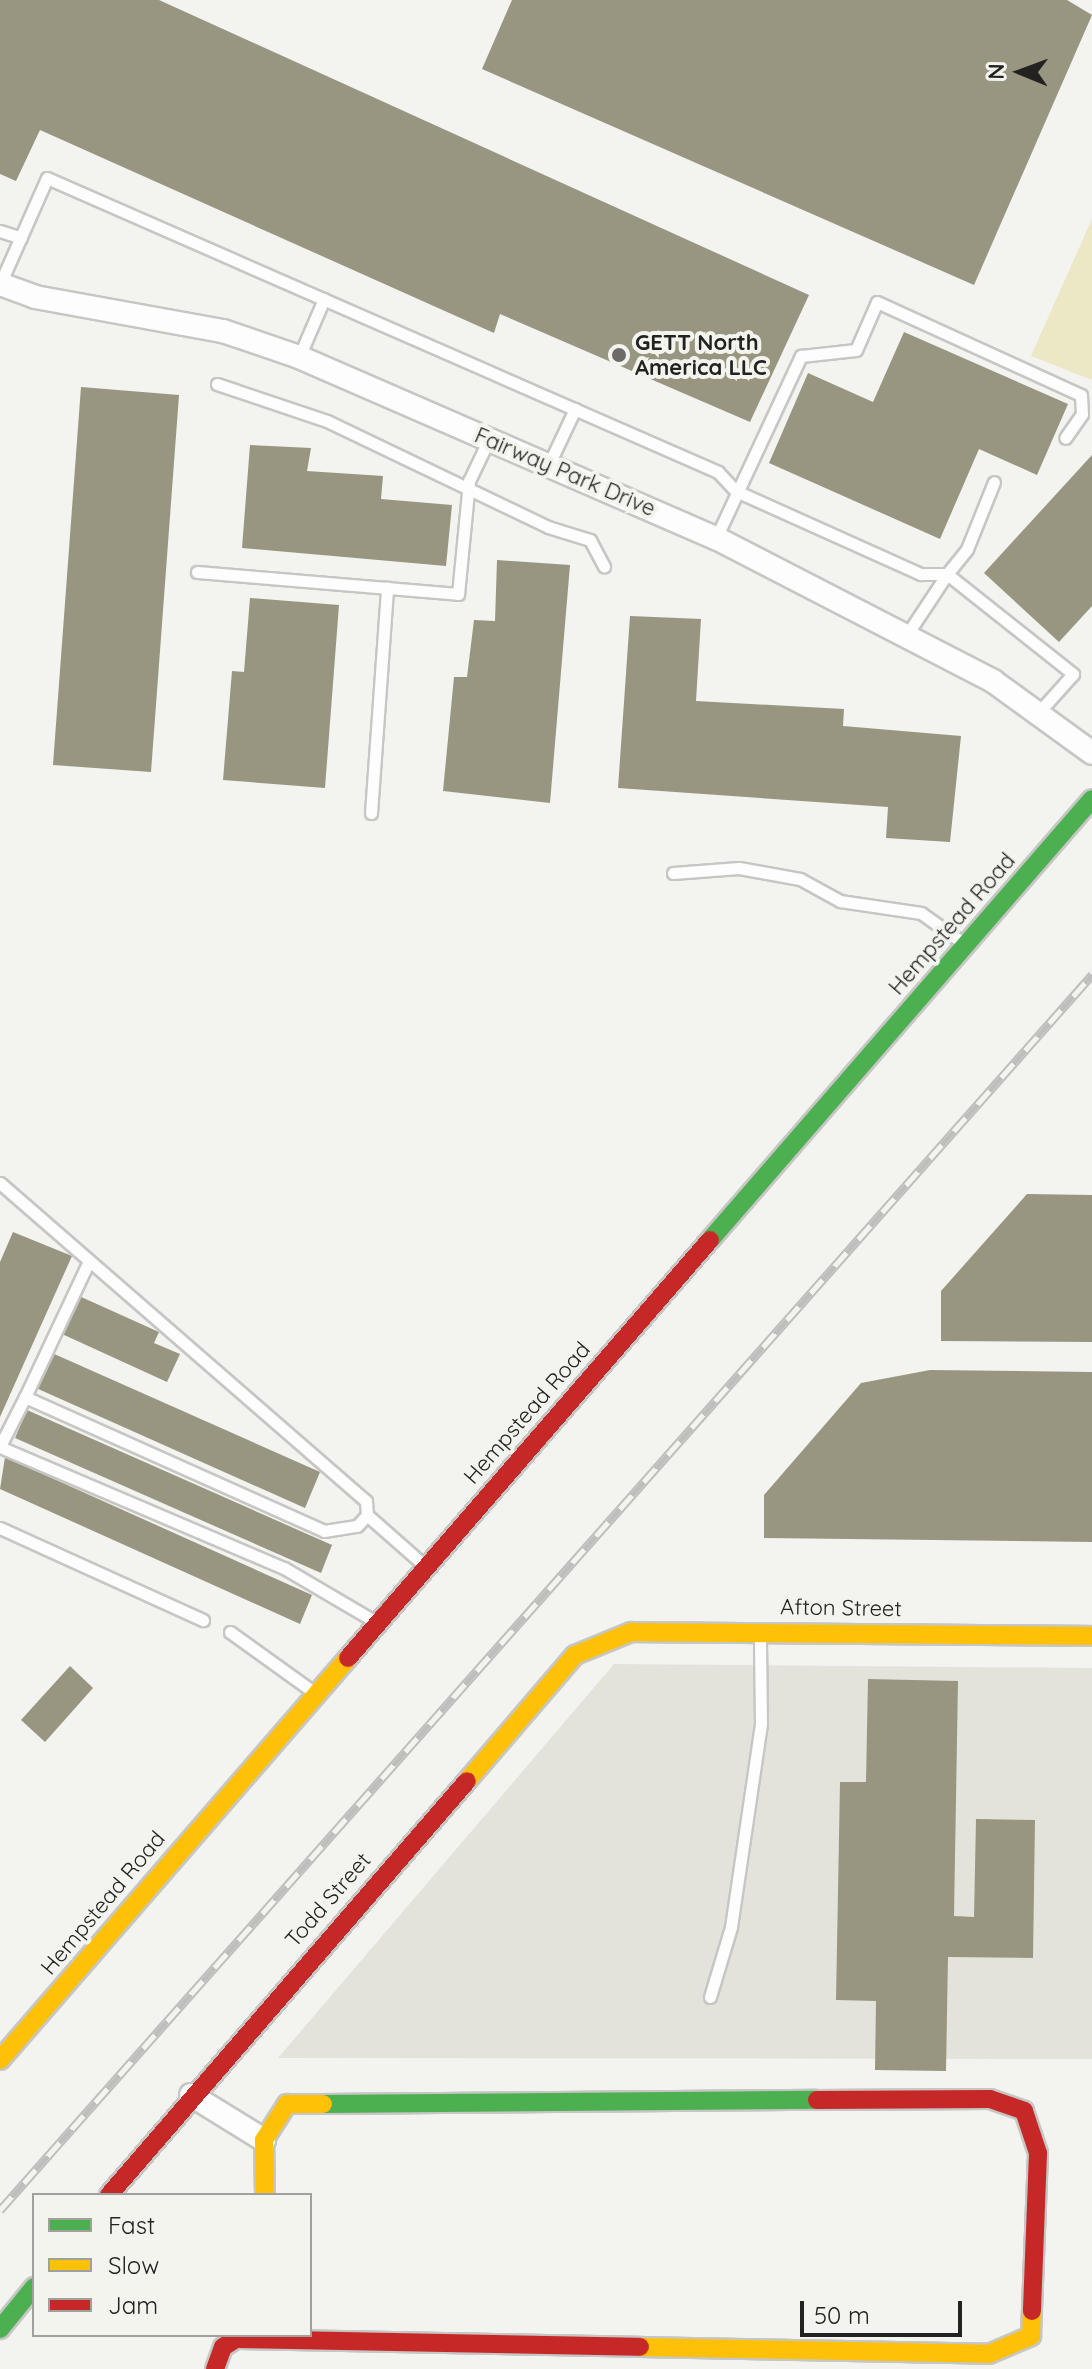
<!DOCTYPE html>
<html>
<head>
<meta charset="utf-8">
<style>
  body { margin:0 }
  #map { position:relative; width:1092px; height:2369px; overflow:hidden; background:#f3f3f0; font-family:Quicksand,sans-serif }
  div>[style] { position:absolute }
  .built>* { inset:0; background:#e4e3db }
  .green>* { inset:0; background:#ece7c5 }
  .building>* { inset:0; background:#989680 }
  .roads { filter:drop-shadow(2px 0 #c6c6c5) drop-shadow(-2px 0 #c6c6c5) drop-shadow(0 2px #c6c6c5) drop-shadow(0 -2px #c6c6c5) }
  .lane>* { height:11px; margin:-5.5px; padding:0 5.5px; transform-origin:5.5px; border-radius:5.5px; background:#fdfdfd }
  .street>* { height:22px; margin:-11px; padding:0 11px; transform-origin:11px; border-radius:11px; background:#fdfdfd }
  .fast>* { height:18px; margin:-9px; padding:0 9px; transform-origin:9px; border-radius:9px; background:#4caf50 }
  .slow>* { height:18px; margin:-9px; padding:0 9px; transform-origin:9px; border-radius:9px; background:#ffc107 }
  .jam>* { height:18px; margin:-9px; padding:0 9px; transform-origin:9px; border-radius:9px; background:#c62828 }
  .rail>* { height:9px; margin-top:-4.5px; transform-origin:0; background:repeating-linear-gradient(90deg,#f4f4ef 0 18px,#bebebd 0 36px); box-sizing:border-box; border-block:2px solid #bebebd }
  .dots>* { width:22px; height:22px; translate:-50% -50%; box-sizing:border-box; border:4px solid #f4f4ef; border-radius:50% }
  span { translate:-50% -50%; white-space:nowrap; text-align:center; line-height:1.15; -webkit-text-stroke:8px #f4f4ef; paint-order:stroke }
  .poi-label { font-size:22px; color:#232221; font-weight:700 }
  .left { translate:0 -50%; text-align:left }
  .street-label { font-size:22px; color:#232221 }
  .legend { position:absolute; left:32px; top:2193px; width:280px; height:144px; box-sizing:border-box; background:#f4f4ef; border:2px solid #a0a09d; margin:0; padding:10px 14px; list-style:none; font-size:24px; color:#232221 }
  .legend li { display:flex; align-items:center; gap:16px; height:40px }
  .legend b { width:40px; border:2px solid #a0a09d }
  .north { position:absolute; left:980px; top:32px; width:80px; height:80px; -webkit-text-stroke:6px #f4f4ef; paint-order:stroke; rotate:271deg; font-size:22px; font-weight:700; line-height:32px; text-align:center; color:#232221 }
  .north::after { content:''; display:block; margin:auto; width:28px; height:36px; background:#232221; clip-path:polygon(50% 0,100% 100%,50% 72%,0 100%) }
  .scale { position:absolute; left:800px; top:2301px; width:162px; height:36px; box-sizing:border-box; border:4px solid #232221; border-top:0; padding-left:10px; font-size:24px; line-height:28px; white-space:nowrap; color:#232221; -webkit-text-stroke:6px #f4f4ef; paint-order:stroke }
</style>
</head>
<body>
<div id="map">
  <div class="built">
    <i style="clip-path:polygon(614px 1664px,1092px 1668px,1092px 2059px,278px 2058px)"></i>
  </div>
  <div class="green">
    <i style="clip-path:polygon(1092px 219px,1092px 380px,1031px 356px)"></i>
  </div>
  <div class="building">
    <i style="clip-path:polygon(0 0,159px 0,809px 295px,750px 422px,500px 314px,494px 333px,40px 130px,16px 181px,0 174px)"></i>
    <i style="clip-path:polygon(512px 0,1067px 0,1092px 15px,974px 285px,482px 69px)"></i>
    <i style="clip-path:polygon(904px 332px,1068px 404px,1037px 475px,979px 449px,940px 539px,769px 463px,808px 373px,873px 402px)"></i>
    <i style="clip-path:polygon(81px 387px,179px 395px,151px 772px,53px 765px)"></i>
    <i style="clip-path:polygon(250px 445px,311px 448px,307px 471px,383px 476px,381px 499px,452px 505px,446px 566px,242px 548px)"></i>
    <i style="clip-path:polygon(1092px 455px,1092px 606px,1059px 642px,984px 573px)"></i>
    <i style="clip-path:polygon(497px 560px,570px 565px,550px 803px,443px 791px,454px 677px,467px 677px,474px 620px,495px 621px)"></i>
    <i style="clip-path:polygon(250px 598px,339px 605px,325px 788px,223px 780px,232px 671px,244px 672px)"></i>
    <i style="clip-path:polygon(630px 616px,701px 619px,696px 701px,844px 709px,843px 726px,961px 736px,950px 842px,886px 838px,888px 807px,618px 788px)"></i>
    <i style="clip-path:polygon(1027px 1194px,1092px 1195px,1092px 1342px,941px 1341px,941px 1291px)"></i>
    <i style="clip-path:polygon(13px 1232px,72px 1256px,0 1417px,0 1262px)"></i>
    <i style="clip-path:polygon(79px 1296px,159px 1332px,154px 1343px,180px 1354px,167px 1382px,62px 1334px)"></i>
    <i style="clip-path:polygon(52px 1353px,320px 1472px,305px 1508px,36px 1388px)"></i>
    <i style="clip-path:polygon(930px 1370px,1092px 1372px,1092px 1542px,764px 1538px,764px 1495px,861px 1383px)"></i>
    <i style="clip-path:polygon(27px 1410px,332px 1545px,321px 1573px,15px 1438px)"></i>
    <i style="clip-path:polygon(5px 1457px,312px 1595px,300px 1624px,0 1489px)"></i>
    <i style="clip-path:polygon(70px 1666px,93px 1688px,45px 1742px,21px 1720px)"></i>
    <i style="clip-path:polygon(868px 1679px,958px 1681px,954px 1916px,974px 1917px,976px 1819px,1035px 1820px,1033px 1958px,948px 1957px,946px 2071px,875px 2070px,876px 2001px,836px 2000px,840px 1782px,866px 1782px)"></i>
  </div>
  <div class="roads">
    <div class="lane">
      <i style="left:0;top:231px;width:22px;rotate:18deg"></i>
      <i style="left:0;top:284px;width:116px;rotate:-66.1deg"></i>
      <i style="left:47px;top:178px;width:733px;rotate:23.66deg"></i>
      <i style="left:718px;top:472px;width:26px;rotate:47deg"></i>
      <i style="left:736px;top:491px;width:203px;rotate:24.2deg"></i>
      <i style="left:921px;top:574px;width:26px"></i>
      <i style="left:947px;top:574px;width:32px;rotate:-51deg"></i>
      <i style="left:967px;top:549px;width:72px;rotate:-68.1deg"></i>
      <i style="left:299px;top:357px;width:63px;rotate:-66.7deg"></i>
      <i style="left:217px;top:384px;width:116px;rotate:18.6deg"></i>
      <i style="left:327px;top:421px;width:245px;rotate:25.6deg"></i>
      <i style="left:548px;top:527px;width:44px;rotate:17.2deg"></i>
      <i style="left:590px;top:540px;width:30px;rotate:62deg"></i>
      <i style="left:549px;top:464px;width:61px;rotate:-64.7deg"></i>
      <i style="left:716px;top:538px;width:201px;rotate:-65deg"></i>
      <i style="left:801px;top:356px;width:55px;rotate:-6.2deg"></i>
      <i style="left:856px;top:350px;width:52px;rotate:-66.4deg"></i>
      <i style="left:877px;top:302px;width:224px;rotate:24.5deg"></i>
      <i style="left:1081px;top:395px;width:19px;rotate:87deg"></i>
      <i style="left:1082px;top:414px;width:29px;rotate:125deg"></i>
      <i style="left:197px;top:572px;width:262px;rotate:4.8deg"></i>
      <i style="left:458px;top:594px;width:114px;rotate:-84.4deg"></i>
      <i style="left:469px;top:481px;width:47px;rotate:-64.5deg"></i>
      <i style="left:906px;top:636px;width:74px;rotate:-56.5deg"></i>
      <i style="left:947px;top:574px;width:161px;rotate:38.4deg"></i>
      <i style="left:1073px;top:674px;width:52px;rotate:131.9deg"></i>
      <i style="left:371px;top:813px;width:226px;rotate:-85.9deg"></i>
      <i style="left:673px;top:873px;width:66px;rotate:-4.3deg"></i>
      <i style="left:739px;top:868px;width:62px;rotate:10.2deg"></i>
      <i style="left:800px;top:879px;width:46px;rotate:28.8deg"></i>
      <i style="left:840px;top:901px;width:82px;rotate:8.4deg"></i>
      <i style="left:921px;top:913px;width:50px;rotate:35.3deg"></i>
      <i style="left:0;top:1183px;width:485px;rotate:41deg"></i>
      <i style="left:366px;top:1501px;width:14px;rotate:86deg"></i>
      <i style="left:367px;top:1515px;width:77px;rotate:41.3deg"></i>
      <i style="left:89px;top:1261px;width:150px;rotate:115.2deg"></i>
      <i style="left:25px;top:1397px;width:328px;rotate:24.1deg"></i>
      <i style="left:324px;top:1531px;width:33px;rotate:-9deg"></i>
      <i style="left:357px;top:1526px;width:15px;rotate:-48deg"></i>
      <i style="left:0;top:1446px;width:55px;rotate:-63deg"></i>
      <i style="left:0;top:1447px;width:309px;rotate:23.1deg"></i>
      <i style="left:284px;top:1568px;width:107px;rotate:30.4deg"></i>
      <i style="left:0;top:1528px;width:223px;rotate:24.4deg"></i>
      <i style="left:230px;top:1632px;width:105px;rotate:35.7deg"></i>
      <i style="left:710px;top:1997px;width:73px;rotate:-73.3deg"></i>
      <i style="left:731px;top:1927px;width:205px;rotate:-81.6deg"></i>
      <i style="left:761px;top:1724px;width:88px;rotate:-90.7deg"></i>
    </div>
    <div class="street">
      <i style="left:0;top:284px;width:37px;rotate:20deg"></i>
      <i style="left:35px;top:297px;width:191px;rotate:10.3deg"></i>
      <i style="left:223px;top:331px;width:80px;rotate:18.9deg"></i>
      <i style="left:299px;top:357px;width:455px;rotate:23.5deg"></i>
      <i style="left:716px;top:538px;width:312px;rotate:27.3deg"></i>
      <i style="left:993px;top:681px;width:122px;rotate:36deg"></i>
      <i style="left:191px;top:2095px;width:86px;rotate:31.7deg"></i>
    </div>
    <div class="fast">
      <i style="left:710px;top:1240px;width:583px;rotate:-49.1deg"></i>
      <i style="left:323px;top:2104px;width:494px;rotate:-0.5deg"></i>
      <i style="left:0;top:2329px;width:54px;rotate:-51deg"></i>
    </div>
    <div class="slow">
      <i style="left:467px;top:1781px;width:166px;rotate:-49.4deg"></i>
      <i style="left:575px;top:1655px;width:61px;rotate:-22.3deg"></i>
      <i style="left:631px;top:1632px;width:461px;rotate:0.5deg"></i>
      <i style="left:0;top:2060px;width:532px;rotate:-49.12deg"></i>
      <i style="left:265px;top:2195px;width:55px;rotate:-91deg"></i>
      <i style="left:264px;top:2140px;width:43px;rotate:-57.4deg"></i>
      <i style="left:287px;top:2104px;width:36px"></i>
      <i style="left:640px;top:2347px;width:349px;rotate:1.1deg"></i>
      <i style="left:989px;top:2354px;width:46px;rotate:-23.2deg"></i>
      <i style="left:1031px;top:2336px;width:25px;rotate:-88deg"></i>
    </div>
    <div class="jam">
      <i style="left:348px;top:1658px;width:553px;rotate:-49.11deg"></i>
      <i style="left:817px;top:2100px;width:173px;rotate:-0.3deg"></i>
      <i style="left:990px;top:2099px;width:36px;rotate:19deg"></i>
      <i style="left:1024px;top:2111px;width:44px;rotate:71.6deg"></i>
      <i style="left:1038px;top:2153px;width:158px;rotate:92.2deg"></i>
      <i style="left:109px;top:2195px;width:547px;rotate:-49.15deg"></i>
      <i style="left:215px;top:2369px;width:23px;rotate:-70deg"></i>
      <i style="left:223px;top:2347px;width:15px;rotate:-32deg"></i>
      <i style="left:236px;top:2339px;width:404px;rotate:1.1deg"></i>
    </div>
  </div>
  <div class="rail">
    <i style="left:0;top:2210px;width:1649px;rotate:-48.52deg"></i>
  </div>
  <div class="dots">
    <i style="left:619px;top:355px;background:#6c6b69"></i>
  </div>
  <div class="poi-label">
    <span class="left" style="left:635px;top:355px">GETT North<br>America LLC</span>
  </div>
  <div class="street-label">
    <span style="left:565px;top:472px;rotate:23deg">Fairway Park Drive</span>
    <span style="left:952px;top:924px;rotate:-49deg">Hempstead Road</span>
    <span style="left:527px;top:1413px;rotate:-49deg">Hempstead Road</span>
    <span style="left:841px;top:1608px;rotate:1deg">Afton Street</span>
    <span style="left:328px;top:1900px;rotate:-49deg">Todd Street</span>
    <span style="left:103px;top:1903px;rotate:-50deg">Hempstead Road</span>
  </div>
  <ul class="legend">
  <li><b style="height:10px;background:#4caf50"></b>Fast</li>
  <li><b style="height:10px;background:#ffc107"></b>Slow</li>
  <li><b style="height:10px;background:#c62828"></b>Jam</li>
  </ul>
  <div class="north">N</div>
  <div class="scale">50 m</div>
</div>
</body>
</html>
